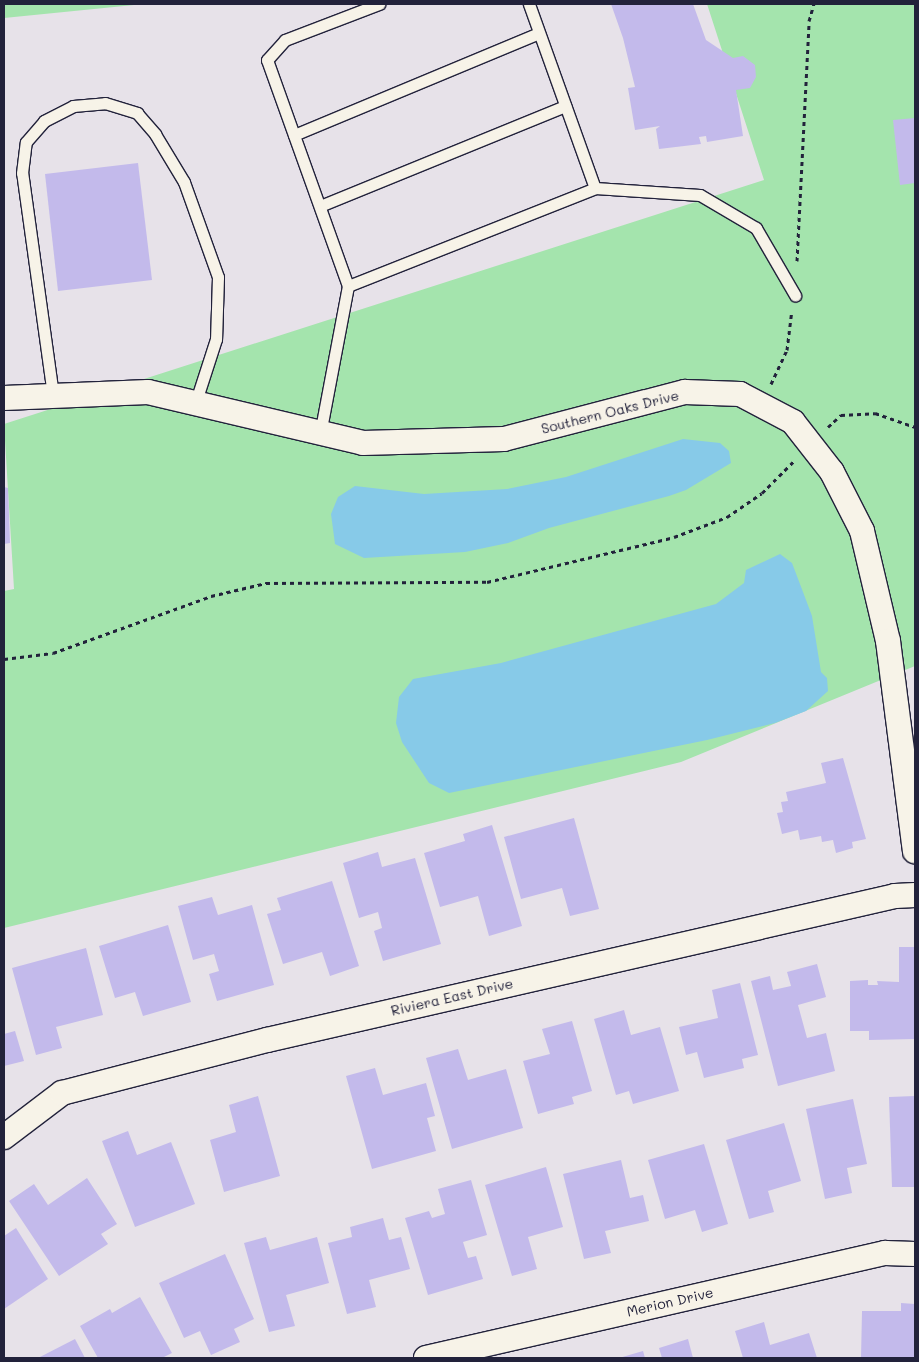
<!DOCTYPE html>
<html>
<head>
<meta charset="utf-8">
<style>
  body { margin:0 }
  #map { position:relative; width:919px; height:1362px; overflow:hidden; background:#e7e2e9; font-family:Mali,sans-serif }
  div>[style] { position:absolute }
  .green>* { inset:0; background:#a4e4ad }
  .water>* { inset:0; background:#87cae8 }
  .building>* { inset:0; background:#c3baeb }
  .path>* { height:3px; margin-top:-1.5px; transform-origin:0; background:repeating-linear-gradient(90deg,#22223b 0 4px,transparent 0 8px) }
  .roads { filter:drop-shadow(1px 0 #22223b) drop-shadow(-1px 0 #22223b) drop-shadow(0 1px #22223b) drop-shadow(0 -1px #22223b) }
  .lane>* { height:11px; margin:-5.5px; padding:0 5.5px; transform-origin:5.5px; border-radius:5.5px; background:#f7f3e8 }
  .street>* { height:24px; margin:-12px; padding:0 12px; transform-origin:12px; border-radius:12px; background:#f7f3e8 }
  span { translate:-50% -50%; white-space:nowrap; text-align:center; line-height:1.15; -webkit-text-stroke:4px #f7f3e8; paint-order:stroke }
  .street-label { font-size:14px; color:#22223b }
  .frame { position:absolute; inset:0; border:5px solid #22223b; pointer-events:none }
</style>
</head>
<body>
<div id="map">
  <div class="green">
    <i style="clip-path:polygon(4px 4px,144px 4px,4px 18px)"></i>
    <i style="clip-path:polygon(707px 4px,915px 4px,915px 666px,681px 762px,4px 928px,4px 591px,14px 589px,4px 424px,764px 180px)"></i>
  </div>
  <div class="water">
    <i style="clip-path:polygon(683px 439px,720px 443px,729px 451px,731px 463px,686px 490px,669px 496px,549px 528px,508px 543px,465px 552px,364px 558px,335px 544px,331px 514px,338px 497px,355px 486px,424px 494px,507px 489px,566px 477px)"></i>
    <i style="clip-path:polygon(780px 554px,792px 563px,803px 592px,812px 616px,821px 672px,827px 678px,828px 691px,806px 711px,775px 723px,707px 740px,449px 793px,429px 783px,402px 742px,396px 723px,399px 697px,413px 679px,501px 663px,716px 604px,744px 583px,746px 570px)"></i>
  </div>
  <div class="building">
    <i style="clip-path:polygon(611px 4px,693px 4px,706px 40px,733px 58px,743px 56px,755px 65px,756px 77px,750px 88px,736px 90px,743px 136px,707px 142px,706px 136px,699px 137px,701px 144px,659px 149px,656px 129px,660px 126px,635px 130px,628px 88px,635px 87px,623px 38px)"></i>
    <i style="clip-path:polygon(915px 118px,915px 183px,900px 185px,893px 120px)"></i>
    <i style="clip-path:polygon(138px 163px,152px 280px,58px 291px,45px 174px)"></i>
    <i style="clip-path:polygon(4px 487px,8px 488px,10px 543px,4px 544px)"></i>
    <i style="clip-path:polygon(843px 758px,866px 839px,852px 842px,853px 848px,836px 853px,833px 840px,822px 842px,821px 836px,800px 840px,798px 830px,782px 834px,777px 813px,783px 812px,781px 802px,788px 801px,786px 792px,826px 783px,821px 763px)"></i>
    <i style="clip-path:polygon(574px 818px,599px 909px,570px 916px,562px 888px,521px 899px,504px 837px)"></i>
    <i style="clip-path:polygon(492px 825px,522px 926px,489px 936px,478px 896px,440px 907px,424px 853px,465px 841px,463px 834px)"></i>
    <i style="clip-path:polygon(378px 852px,382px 867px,415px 858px,441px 944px,383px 961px,374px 931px,382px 928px,378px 912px,359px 918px,343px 863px)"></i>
    <i style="clip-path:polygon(332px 881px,359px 966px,330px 976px,322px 952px,283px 964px,267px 914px,281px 910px,277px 898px)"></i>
    <i style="clip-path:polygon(212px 897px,218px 915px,252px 905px,274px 985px,217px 1001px,209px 974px,219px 971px,214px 954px,193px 960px,178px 906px)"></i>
    <i style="clip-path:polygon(168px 925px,191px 1002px,143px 1016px,135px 992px,115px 998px,99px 946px)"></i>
    <i style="clip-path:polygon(899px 947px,915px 947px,915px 1039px,869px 1040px,869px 1031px,850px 1031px,850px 981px,868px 980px,868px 985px,878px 985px,877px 981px,899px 982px)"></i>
    <i style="clip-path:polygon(86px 948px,103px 1015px,56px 1027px,62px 1048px,36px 1055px,12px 968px)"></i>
    <i style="clip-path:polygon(817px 964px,826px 997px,798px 1005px,807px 1038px,826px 1033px,835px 1071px,778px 1086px,751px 981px,770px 976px,773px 990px,791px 986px,787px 972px)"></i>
    <i style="clip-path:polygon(740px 983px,758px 1055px,742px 1059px,744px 1068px,704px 1078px,697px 1052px,686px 1055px,679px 1027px,718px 1018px,712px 990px)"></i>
    <i style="clip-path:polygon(624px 1010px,631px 1035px,660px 1027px,679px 1091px,633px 1104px,629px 1091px,616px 1095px,594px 1019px)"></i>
    <i style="clip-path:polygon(572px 1021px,592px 1091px,572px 1097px,574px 1104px,538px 1114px,523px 1061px,550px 1054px,542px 1029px)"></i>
    <i style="clip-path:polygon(15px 1031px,24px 1061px,4px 1066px,4px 1034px)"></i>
    <i style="clip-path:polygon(458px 1049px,468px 1080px,506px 1069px,523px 1128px,452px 1149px,426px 1058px)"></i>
    <i style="clip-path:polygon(375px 1068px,383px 1095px,426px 1083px,435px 1116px,427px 1118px,436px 1151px,372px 1169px,346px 1076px)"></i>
    <i style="clip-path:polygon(258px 1096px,280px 1176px,224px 1192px,210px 1140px,236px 1132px,229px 1105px)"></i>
    <i style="clip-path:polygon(915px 1096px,915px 1187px,892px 1187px,889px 1097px)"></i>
    <i style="clip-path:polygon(853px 1099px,867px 1164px,847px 1168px,852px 1193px,825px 1199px,806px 1109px)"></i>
    <i style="clip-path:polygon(784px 1123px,801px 1181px,768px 1191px,774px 1212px,749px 1219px,726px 1140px)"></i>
    <i style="clip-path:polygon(128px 1131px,137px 1155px,171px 1142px,195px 1204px,135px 1227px,102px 1141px)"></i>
    <i style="clip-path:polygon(704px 1144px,728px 1224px,702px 1232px,695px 1210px,665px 1219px,648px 1160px)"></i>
    <i style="clip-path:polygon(621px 1160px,630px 1198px,643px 1195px,649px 1221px,605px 1231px,611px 1253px,584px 1259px,563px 1174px)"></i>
    <i style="clip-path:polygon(546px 1167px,563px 1227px,528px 1237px,537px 1269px,512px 1276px,485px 1185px)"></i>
    <i style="clip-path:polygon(87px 1178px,117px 1224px,101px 1234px,108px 1244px,59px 1276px,9px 1201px,34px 1184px,48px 1205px)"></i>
    <i style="clip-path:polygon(471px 1180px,487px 1235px,463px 1242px,468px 1258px,476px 1256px,483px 1279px,428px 1295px,405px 1218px,429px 1211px,432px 1218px,445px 1214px,438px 1189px)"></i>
    <i style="clip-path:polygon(383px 1218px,389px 1240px,401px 1237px,410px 1269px,369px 1280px,376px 1307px,347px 1314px,328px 1243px,352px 1237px,350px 1227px)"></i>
    <i style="clip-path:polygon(16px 1228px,48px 1279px,4px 1309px,4px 1236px)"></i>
    <i style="clip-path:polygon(266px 1237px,270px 1250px,317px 1237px,329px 1283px,286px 1295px,295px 1326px,269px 1332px,244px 1243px)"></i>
    <i style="clip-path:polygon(225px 1254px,254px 1319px,234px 1329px,240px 1342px,211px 1355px,200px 1331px,184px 1338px,159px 1283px)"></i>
    <i style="clip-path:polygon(140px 1297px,172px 1353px,162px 1358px,98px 1358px,80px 1326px,110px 1309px,112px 1313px)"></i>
    <i style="clip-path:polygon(901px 1303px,915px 1304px,915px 1358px,861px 1358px,862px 1311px,901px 1311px)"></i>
    <i style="clip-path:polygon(764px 1322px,770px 1345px,809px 1333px,817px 1358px,743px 1358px,735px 1331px)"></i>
    <i style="clip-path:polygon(75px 1339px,85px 1358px,38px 1358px)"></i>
    <i style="clip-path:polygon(688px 1339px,693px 1358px,662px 1358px,659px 1348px)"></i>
    <i style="clip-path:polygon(643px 1351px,645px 1358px,619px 1358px)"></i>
  </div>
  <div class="path">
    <i style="left:797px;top:261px;width:240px;rotate:-87.1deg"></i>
    <i style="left:809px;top:21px;width:18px;rotate:-74deg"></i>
    <i style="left:771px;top:384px;width:38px;rotate:-65deg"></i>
    <i style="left:787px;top:350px;width:38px;rotate:-83deg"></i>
    <i style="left:828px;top:427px;width:18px;rotate:-43deg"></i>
    <i style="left:841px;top:415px;width:34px;rotate:-3deg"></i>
    <i style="left:875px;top:413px;width:42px;rotate:19.3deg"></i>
    <i style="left:4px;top:659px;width:49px;rotate:-7deg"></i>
    <i style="left:53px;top:653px;width:168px;rotate:-19.8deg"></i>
    <i style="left:211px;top:596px;width:57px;rotate:-13.3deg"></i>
    <i style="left:266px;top:583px;width:221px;rotate:-0.3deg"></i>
    <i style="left:487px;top:582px;width:192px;rotate:-13.5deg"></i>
    <i style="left:674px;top:537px;width:57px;rotate:-20.7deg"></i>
    <i style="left:727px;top:517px;width:42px;rotate:-34.4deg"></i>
    <i style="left:762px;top:493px;width:45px;rotate:-45deg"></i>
  </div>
  <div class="roads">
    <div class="lane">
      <i style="left:529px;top:4px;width:195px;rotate:70.3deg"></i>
      <i style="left:595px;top:188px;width:105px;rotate:3.8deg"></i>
      <i style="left:700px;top:195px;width:65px;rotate:30.5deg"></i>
      <i style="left:756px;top:228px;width:78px;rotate:59.8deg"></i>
      <i style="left:294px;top:135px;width:265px;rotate:-22.6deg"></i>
      <i style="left:320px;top:206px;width:265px;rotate:-22.2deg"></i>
      <i style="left:348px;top:286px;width:266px;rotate:-21.6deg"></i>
      <i style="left:53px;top:395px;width:224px;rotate:-97.9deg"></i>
      <i style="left:22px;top:173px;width:31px;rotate:-83deg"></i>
      <i style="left:26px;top:142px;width:28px;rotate:-49deg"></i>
      <i style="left:44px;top:121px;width:33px;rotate:-27deg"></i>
      <i style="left:73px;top:106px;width:32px;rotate:-5deg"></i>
      <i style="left:105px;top:103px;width:34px;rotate:17deg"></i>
      <i style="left:137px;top:113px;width:28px;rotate:49deg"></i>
      <i style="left:155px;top:134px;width:56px;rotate:58.9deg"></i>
      <i style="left:184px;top:182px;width:101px;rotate:70.3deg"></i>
      <i style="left:218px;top:277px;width:62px;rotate:91.8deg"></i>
      <i style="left:216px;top:339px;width:68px;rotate:107.9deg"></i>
      <i style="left:320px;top:434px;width:151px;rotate:-79.3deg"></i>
      <i style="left:348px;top:286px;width:240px;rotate:-109.7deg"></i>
      <i style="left:267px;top:60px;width:27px;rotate:-48deg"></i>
      <i style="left:285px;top:40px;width:101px;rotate:-21deg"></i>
    </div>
    <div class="street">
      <i style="left:4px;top:398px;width:144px;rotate:-2.4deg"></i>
      <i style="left:148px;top:392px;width:221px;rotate:13.3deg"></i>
      <i style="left:363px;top:443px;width:141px;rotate:-1.6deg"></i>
      <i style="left:504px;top:439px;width:187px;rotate:-14.6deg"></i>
      <i style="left:685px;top:392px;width:55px;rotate:2.1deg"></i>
      <i style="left:740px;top:394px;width:60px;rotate:27.8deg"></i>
      <i style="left:793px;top:422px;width:63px;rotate:52deg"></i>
      <i style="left:832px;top:472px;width:66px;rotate:63deg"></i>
      <i style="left:862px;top:531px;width:113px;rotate:76.7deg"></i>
      <i style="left:888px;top:641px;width:212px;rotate:82.7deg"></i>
      <i style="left:4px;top:1137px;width:73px;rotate:-37.2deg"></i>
      <i style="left:62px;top:1093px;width:212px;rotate:-14.5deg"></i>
      <i style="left:267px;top:1040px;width:644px;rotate:-12.91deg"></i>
      <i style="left:895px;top:896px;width:20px;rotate:-3deg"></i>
      <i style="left:426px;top:1358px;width:471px;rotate:-12.9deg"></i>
      <i style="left:885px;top:1253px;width:30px;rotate:2deg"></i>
    </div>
  </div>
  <div class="street-label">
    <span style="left:610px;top:412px;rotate:-14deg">Southern Oaks Drive</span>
    <span style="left:452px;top:997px;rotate:-13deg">Riviera East Drive</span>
    <span style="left:670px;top:1302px;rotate:-13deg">Merion Drive</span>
  </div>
  <div class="frame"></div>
</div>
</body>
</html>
